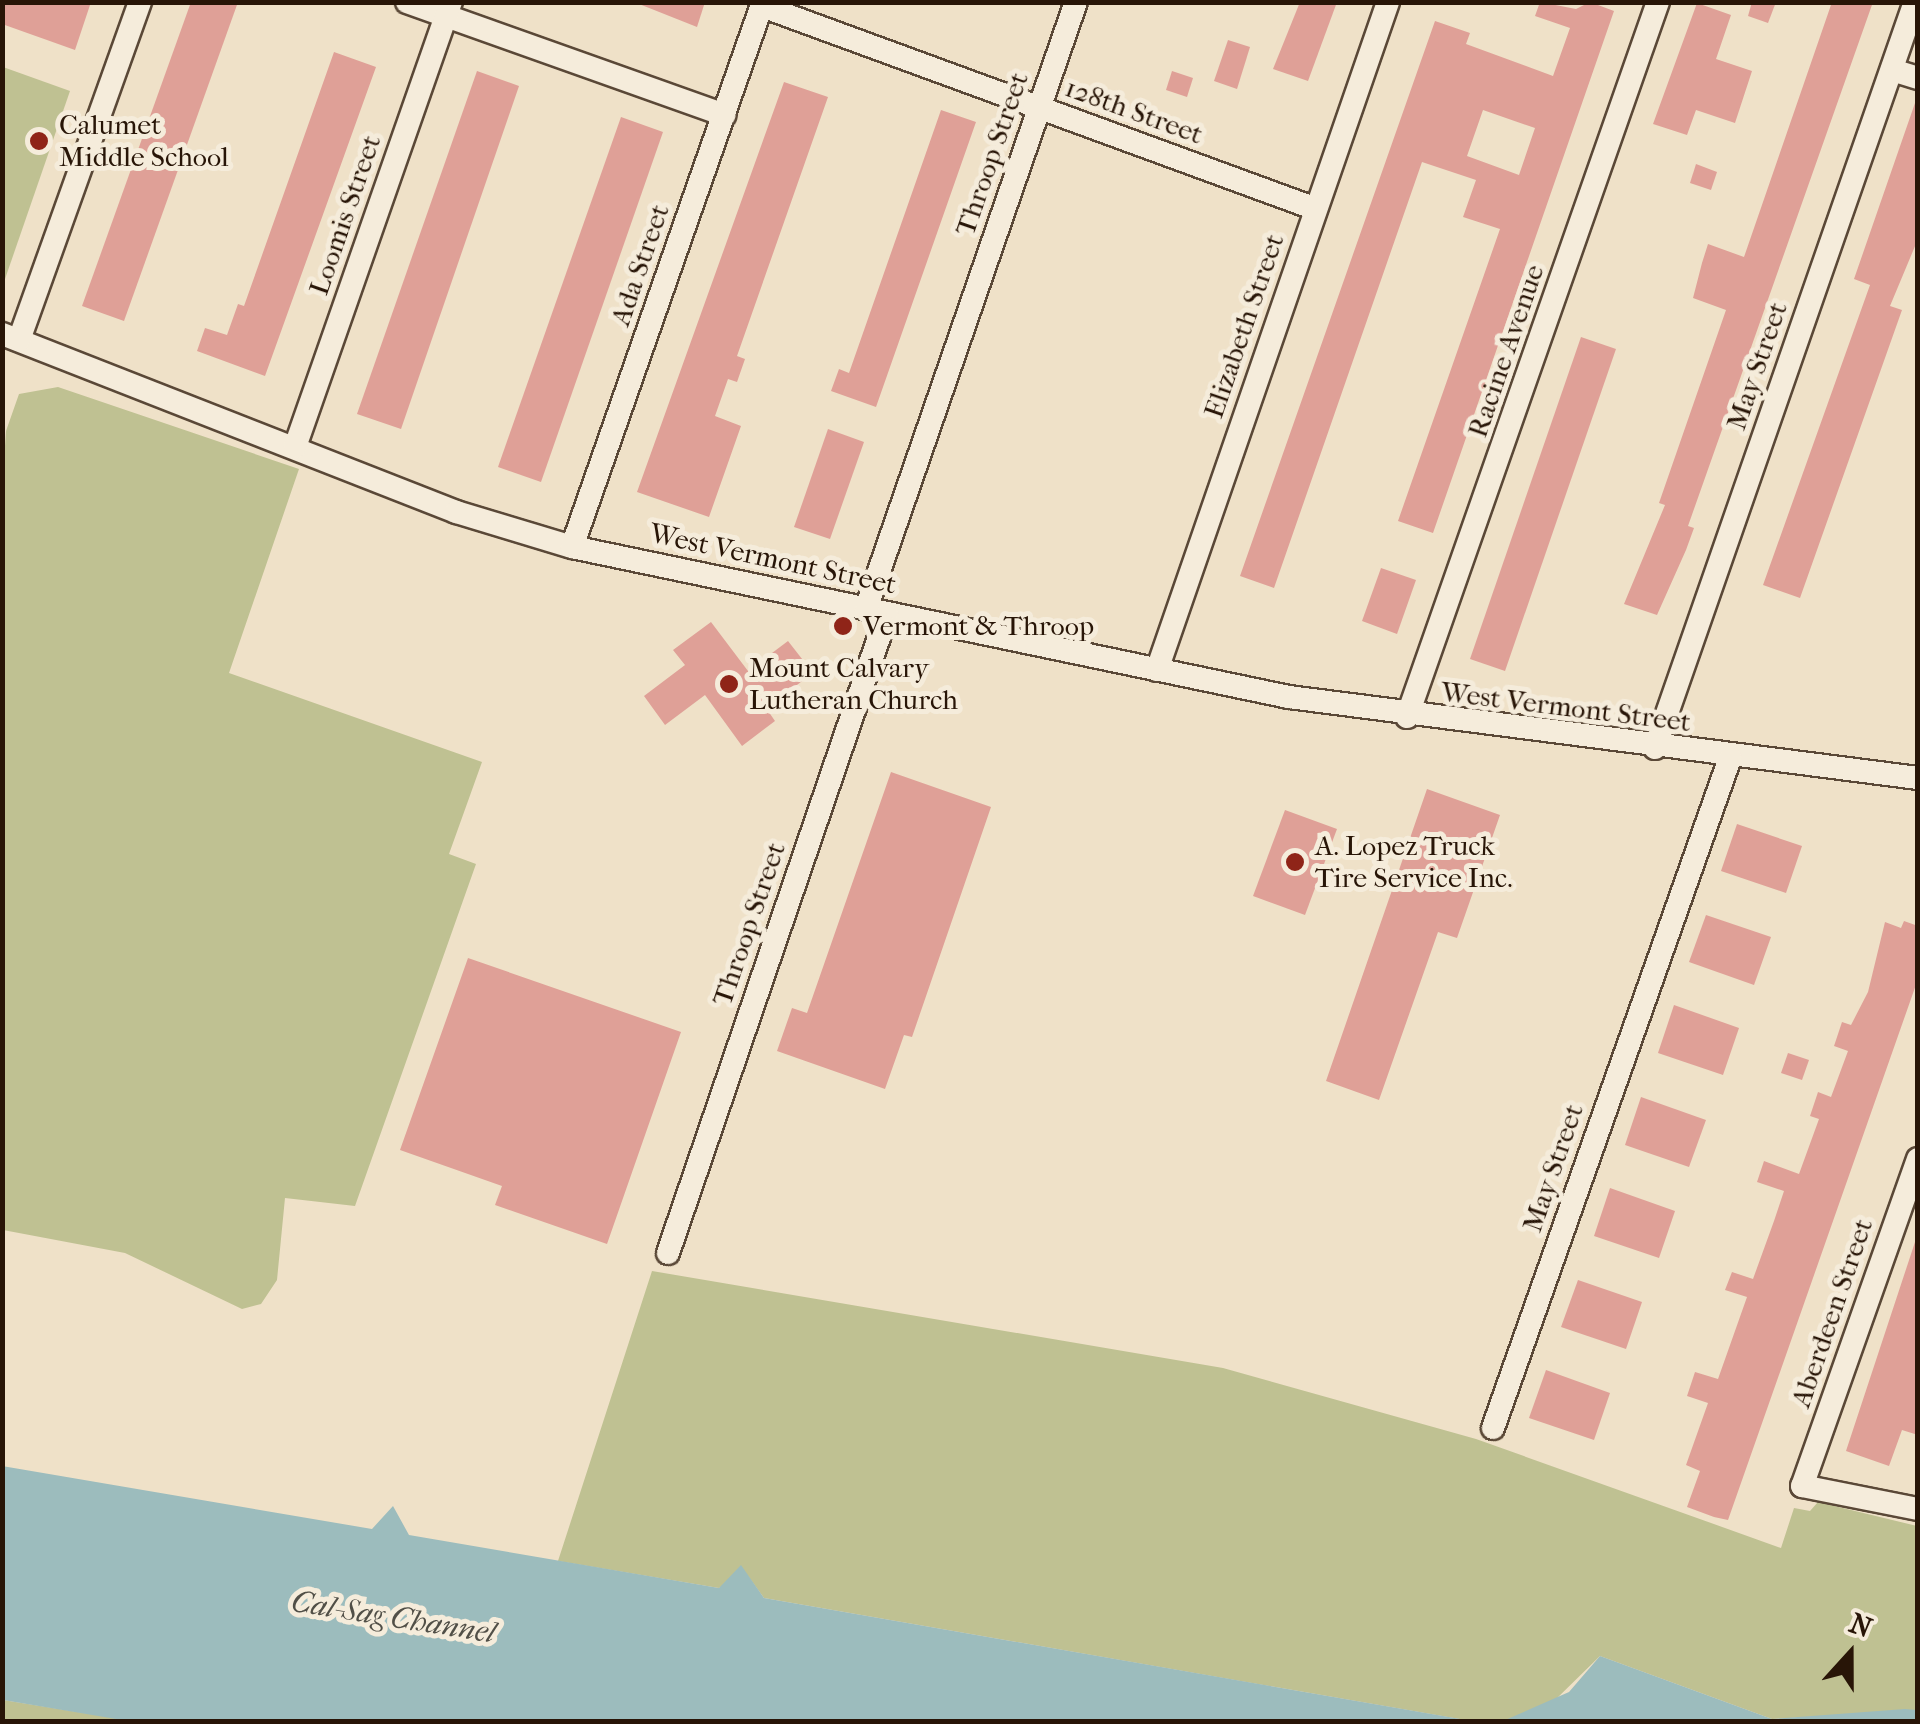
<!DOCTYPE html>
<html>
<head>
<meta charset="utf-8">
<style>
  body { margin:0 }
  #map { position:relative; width:1920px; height:1724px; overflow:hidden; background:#efe1c8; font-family:"IM FELL French Canon",serif }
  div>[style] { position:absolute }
  .green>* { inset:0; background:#bfc192 }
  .water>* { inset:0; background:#9cbcbd }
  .building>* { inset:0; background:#dfa097 }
  .roads { filter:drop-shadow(2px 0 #5a4837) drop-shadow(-2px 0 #5a4837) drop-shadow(0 2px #5a4837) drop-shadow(0 -2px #5a4837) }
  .minor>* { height:22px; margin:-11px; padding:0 11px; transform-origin:11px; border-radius:11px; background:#f5ecdb }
  .dots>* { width:28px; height:28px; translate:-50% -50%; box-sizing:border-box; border:5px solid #f5ecdb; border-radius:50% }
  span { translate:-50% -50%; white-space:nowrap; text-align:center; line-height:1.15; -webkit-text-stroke:10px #f5ecdb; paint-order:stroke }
  .street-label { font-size:28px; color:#281507 }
  .poi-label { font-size:28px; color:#281507 }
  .left { translate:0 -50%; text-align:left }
  .water-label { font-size:30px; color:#514f47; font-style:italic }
  .frame { position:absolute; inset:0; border:5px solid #281507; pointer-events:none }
  .north { position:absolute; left:1800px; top:1604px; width:100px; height:100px; -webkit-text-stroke:8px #f5ecdb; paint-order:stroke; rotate:21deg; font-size:28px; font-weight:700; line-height:40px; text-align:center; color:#281507 }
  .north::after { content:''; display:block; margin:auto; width:35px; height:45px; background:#281507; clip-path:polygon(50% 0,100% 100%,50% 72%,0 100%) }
</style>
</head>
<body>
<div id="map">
  <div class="green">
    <i style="clip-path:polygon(3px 67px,70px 91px,5px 279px,2px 279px)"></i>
    <i style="clip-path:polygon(58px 387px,299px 469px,229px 673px,482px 762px,449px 854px,476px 864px,355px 1206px,285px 1198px,277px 1280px,261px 1304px,242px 1309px,125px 1253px,3px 1230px,3px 475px,6px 431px,19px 394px)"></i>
    <i style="clip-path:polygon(652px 1271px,1223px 1368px,1476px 1439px,1781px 1548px,1794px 1508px,1810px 1511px,1818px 1502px,1917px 1526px,1917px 1710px,1772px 1719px,1600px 1656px,1551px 1704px,1510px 1721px,1471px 1721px,764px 1598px,748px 1576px,719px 1588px,558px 1561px)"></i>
    <i style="clip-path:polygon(3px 1700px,134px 1721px,3px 1721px)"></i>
  </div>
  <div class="water">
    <i style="clip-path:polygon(2px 1466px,372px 1529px,393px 1506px,409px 1535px,719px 1588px,741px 1565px,764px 1598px,1472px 1721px,134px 1722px,3px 1700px)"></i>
    <i style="clip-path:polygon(1600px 1656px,1772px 1719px,1905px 1709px,1917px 1710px,1917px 1721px,1503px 1721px,1569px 1692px)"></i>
  </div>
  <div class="building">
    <i style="clip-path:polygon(2px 2px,91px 2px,75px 50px,2px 24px)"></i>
    <i style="clip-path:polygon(191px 2px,238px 2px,124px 321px,82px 306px)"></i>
    <i style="clip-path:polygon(634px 2px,705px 2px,697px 27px)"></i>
    <i style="clip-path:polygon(1300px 2px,1337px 2px,1308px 81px,1273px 69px)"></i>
    <i style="clip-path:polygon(evenodd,1540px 2px,1576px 9px,1590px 2px,1614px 11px,1433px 533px,1398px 521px,1500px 229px,1463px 217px,1476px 180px,1422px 162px,1274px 588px,1240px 576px,1435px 21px,1470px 33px,1466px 44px,1553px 76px,1570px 28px,1535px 16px,1540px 2px,1483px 110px,1535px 128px,1519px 175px,1467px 156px,1483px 110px)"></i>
    <i style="clip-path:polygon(1752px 2px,1776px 2px,1768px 23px,1748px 16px)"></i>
    <i style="clip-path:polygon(1832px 2px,1873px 2px,1688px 526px,1694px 528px,1686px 550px,1657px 615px,1624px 604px,1665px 505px,1659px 503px,1726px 310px,1693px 298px,1702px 263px,1708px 244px,1744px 257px)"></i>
    <i style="clip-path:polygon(1697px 3px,1731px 15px,1716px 59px,1752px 71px,1735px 123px,1696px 110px,1687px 135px,1653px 124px)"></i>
    <i style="clip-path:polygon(1228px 40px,1250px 47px,1237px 89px,1214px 81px)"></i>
    <i style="clip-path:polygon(334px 52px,376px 67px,265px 376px,197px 351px,205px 328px,227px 335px,238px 304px,244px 306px)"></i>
    <i style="clip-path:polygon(477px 71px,519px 86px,401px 429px,357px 414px)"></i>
    <i style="clip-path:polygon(1172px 71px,1193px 78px,1187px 97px,1166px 90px)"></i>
    <i style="clip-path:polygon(784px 82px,828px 97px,737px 356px,745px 359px,737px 382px,728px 379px,715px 416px,741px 426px,709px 517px,637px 492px)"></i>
    <i style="clip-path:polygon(1915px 103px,1918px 239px,1890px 306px,1902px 310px,1800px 598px,1763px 585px,1870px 285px,1854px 279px)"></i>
    <i style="clip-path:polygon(941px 110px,976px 122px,876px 407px,831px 391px,839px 369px,849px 373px)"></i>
    <i style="clip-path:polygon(621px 117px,663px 132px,541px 482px,498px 467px)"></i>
    <i style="clip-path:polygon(1696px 164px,1717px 172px,1711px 190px,1690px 183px)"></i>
    <i style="clip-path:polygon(1581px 337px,1616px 349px,1505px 671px,1470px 659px)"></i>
    <i style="clip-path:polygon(828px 429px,864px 442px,830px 539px,794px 527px)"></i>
    <i style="clip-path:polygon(1381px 568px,1416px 580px,1397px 634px,1362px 621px)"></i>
    <i style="clip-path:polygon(711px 622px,748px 671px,788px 641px,813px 673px,766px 708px,775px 721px,742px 746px,705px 695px,665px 725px,644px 696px,685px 665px,673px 650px)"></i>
    <i style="clip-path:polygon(891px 772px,991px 807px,912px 1037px,904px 1035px,885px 1089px,777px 1051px,792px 1008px,807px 1013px)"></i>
    <i style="clip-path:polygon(1427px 789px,1500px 815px,1457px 938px,1438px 932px,1379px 1100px,1326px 1081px)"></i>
    <i style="clip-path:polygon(1285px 810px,1337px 829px,1305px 915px,1253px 896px)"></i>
    <i style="clip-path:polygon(1737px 824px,1802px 846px,1786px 893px,1721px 871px)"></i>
    <i style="clip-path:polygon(1706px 915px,1771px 937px,1754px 985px,1689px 962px)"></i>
    <i style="clip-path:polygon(1904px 921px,1918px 926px,1918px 979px,1728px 1520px,1714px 1517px,1687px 1507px,1700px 1471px,1686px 1465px,1708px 1403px,1687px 1396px,1695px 1372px,1718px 1379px,1747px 1297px,1725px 1290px,1732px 1272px,1753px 1279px,1774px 1221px,1784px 1191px,1757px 1182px,1764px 1161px,1799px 1174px,1819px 1119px,1810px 1116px,1818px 1092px,1831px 1097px,1848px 1051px,1834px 1046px,1842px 1022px,1851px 1025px,1868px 992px,1885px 922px,1901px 928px)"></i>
    <i style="clip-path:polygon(468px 958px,681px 1032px,607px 1244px,495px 1205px,502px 1186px,400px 1150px)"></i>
    <i style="clip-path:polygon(1674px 1005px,1739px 1028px,1723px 1075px,1658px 1053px)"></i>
    <i style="clip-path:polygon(1788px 1053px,1809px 1060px,1802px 1080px,1781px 1073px)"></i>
    <i style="clip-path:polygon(1641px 1097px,1706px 1120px,1689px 1167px,1625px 1145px)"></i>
    <i style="clip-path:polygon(1610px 1188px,1675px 1211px,1659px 1258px,1594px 1236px)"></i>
    <i style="clip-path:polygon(1915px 1242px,1918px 1435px,1902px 1430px,1889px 1466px,1846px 1451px)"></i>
    <i style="clip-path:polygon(1578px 1280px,1642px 1302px,1626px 1349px,1561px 1327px)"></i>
    <i style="clip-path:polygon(1546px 1370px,1610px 1393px,1594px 1440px,1529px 1418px)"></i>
  </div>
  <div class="roads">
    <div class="minor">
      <i style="left:407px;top:2px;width:337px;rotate:19.6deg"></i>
      <i style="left:762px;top:6px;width:590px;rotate:20.12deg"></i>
      <i style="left:1892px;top:70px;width:27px;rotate:17deg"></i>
      <i style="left:2px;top:334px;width:488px;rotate:21.4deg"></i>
      <i style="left:456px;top:512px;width:121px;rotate:16.8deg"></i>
      <i style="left:572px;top:547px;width:733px;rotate:11.82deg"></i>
      <i style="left:1289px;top:697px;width:634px;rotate:7.34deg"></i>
      <i style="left:19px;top:340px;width:359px;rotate:-70.3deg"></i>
      <i style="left:295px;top:447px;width:472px;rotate:-70.7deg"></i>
      <i style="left:572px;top:547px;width:577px;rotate:-70.69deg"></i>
      <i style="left:866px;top:609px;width:642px;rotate:-70.92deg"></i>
      <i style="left:1157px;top:670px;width:707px;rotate:-70.92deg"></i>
      <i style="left:1407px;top:717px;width:758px;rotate:-70.66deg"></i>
      <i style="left:1655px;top:748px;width:790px;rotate:-70.79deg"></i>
      <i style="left:1918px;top:1159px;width:347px;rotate:109.5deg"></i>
      <i style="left:1802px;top:1486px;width:118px;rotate:11.2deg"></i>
      <i style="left:668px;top:1253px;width:675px;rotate:-71.08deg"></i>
      <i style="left:1493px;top:1428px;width:711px;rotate:-70.52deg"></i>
    </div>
  </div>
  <div class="dots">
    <i style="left:39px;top:141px;background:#8f2418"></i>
    <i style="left:843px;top:626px;background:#8f2418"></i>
    <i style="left:729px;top:684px;background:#8f2418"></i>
    <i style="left:1295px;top:862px;background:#8f2418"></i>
  </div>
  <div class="street-label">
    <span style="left:1134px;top:111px;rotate:20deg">128th Street</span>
    <span style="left:992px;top:154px;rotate:-71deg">Throop Street</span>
    <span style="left:345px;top:215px;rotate:-71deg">Loomis Street</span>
    <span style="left:640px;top:265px;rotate:-71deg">Ada Street</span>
    <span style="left:1244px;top:326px;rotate:-71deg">Elizabeth Street</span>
    <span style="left:1506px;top:351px;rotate:-71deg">Racine Avenue</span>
    <span style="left:1757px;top:366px;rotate:-71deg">May Street</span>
    <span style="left:773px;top:559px;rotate:12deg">West Vermont Street</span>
    <span style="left:1566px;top:707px;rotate:7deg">West Vermont Street</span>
    <span style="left:749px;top:924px;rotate:-71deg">Throop Street</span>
    <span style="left:1553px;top:1168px;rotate:-71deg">May Street</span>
    <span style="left:1832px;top:1313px;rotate:-71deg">Aberdeen Street</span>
  </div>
  <div class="poi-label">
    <span class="left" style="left:59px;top:141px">Calumet<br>Middle School</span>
    <span class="left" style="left:863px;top:626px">Vermont &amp; Throop</span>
    <span class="left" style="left:749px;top:684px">Mount Calvary<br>Lutheran Church</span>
    <span class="left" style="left:1315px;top:862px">A. Lopez Truck<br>Tire Service Inc.</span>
  </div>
  <div class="water-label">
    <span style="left:393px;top:1618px;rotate:9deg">Cal-Sag Channel</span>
  </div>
  <div class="frame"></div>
  <div class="north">N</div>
</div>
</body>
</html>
